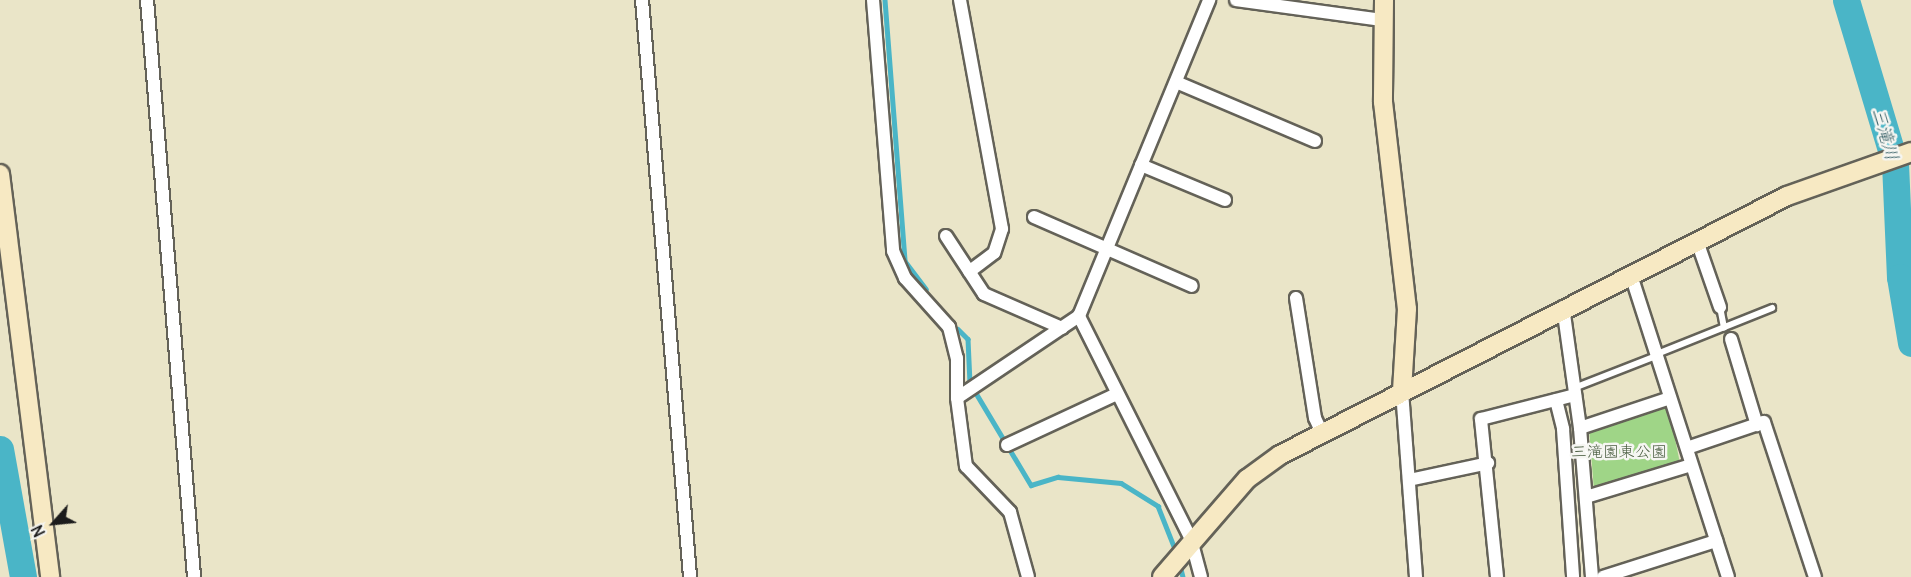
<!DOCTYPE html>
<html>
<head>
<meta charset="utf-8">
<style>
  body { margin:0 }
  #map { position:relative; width:1911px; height:577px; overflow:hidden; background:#eae5c8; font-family:Delius,"Klee One",sans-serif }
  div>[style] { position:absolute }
  .green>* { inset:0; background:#9fd587 }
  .stream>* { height:4.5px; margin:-2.25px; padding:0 2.25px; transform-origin:2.25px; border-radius:2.25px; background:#4ab5c7 }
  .river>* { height:27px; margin:-13.5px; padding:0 13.5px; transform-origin:13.5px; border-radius:13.5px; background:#4ab5c7 }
  .roads { filter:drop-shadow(2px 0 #646258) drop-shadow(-2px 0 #646258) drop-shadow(0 2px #646258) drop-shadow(0 -2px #646258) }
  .lane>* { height:6px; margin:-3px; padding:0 3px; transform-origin:3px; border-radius:3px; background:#fff }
  .street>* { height:12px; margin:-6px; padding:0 6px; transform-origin:6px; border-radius:6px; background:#fff }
  .secondary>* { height:18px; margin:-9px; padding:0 9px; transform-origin:9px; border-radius:9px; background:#f7e9c3 }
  span { translate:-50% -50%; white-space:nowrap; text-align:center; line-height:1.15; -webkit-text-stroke:5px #f6f6f2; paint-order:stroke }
  .park-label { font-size:16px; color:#4a5d41 }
  .water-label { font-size:18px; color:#2e5960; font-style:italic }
  .north { position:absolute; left:24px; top:493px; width:60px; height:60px; -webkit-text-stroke:4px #f6f6f2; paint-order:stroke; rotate:243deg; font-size:16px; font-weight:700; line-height:24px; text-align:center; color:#1c1c1c }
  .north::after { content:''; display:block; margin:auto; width:21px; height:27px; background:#1c1c1c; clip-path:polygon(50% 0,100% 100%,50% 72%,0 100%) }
</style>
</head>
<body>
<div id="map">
  <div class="green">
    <i style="clip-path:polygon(1661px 405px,1669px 410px,1680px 463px,1594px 490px,1589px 429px)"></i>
  </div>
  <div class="stream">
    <i style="left:885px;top:0;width:262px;rotate:85.6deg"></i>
    <i style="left:905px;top:261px;width:35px;rotate:53deg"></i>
    <i style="left:958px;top:329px;width:14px;rotate:45deg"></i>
    <i style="left:968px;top:339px;width:44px;rotate:87.4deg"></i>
    <i style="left:970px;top:383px;width:119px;rotate:59.1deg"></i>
    <i style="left:1031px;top:485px;width:28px;rotate:-17deg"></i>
    <i style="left:1058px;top:477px;width:63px;rotate:5.4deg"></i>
    <i style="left:1121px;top:483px;width:44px;rotate:31.9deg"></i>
    <i style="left:1158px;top:506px;width:52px;rotate:68.4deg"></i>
    <i style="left:1180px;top:565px;width:12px;rotate:76deg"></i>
  </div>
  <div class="river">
    <i style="left:1846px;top:0;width:170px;rotate:73.3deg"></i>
    <i style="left:1895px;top:163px;width:114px;rotate:87.5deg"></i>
    <i style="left:1900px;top:277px;width:67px;rotate:80.5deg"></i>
    <i style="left:0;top:449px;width:130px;rotate:79.8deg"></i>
  </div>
  <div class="roads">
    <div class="lane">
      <i style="left:1720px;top:307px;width:21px;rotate:79deg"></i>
      <i style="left:1657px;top:354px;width:124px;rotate:-21.8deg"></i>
      <i style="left:1574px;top:388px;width:88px;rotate:-21.3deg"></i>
    </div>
    <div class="street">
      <i style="left:147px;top:0;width:579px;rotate:85.34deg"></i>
      <i style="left:642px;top:0;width:579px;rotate:85.24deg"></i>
      <i style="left:873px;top:0;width:252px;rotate:85.4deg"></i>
      <i style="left:893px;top:251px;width:30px;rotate:66deg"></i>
      <i style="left:905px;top:278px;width:66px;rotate:48.1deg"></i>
      <i style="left:949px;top:327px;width:32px;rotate:76deg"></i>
      <i style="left:957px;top:358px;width:40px;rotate:90deg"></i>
      <i style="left:957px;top:398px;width:147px;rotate:-33.9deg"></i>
      <i style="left:960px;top:0;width:233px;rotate:79.6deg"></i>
      <i style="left:1002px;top:229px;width:25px;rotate:108deg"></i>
      <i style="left:994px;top:253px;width:31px;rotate:143deg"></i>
      <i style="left:1236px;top:0;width:147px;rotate:7.8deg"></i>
      <i style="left:1176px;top:82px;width:151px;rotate:23deg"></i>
      <i style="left:1141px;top:165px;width:91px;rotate:22.6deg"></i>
      <i style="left:1034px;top:217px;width:172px;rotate:23.6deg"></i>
      <i style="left:946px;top:236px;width:69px;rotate:56.8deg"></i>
      <i style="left:984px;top:294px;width:85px;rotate:23.6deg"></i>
      <i style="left:1697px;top:241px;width:70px;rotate:70.8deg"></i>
      <i style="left:1631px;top:275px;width:317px;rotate:72.2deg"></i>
      <i style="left:1296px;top:298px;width:121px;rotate:81deg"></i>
      <i style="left:1315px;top:418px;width:17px;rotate:65deg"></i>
      <i style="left:1563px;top:307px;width:122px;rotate:82deg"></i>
      <i style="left:1580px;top:428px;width:149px;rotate:85.4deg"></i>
      <i style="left:1731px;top:339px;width:90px;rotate:73.2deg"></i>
      <i style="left:1402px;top:391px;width:187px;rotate:85.7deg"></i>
      <i style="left:957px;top:398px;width:69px;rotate:82.5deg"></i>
      <i style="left:966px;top:466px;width:64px;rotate:46.3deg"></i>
      <i style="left:1010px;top:512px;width:67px;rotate:74.5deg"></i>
      <i style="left:1556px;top:400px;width:30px;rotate:76deg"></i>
      <i style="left:1563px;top:429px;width:148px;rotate:86.1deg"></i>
      <i style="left:1580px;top:428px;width:95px;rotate:-18.4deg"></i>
      <i style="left:1007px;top:445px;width:121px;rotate:-24.9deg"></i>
      <i style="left:1687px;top:448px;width:81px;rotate:-18.7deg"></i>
      <i style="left:1764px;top:422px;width:163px;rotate:71.8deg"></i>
      <i style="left:1409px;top:480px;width:81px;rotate:-12.1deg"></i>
      <i style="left:1586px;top:497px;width:110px;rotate:-16.9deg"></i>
      <i style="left:1201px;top:577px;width:39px;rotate:-105deg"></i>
      <i style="left:1191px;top:539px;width:250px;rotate:-116.7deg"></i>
      <i style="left:1079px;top:316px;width:342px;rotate:-67.6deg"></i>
      <i style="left:1497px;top:577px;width:159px;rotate:-95.8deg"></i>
      <i style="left:1481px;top:419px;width:97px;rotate:-14.3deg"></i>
      <i style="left:1603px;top:577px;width:119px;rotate:-17.7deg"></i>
    </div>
    <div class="secondary">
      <i style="left:1384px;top:0;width:102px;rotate:90.6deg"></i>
      <i style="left:1383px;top:102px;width:208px;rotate:83.4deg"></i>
      <i style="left:1407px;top:309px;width:82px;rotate:93.5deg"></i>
      <i style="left:0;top:174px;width:406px;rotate:82.9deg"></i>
      <i style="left:1162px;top:577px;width:130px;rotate:-49.1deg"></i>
      <i style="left:1247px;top:479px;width:41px;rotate:-36deg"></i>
      <i style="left:1280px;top:455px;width:569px;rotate:-27.06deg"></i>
      <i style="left:1787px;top:196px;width:132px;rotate:-19.5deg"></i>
    </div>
  </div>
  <div class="park-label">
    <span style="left:1619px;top:451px">三滝園東公園</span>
  </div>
  <div class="water-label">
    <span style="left:1885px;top:134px;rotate:74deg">三滝川</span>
  </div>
  <div class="north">N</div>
</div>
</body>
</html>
